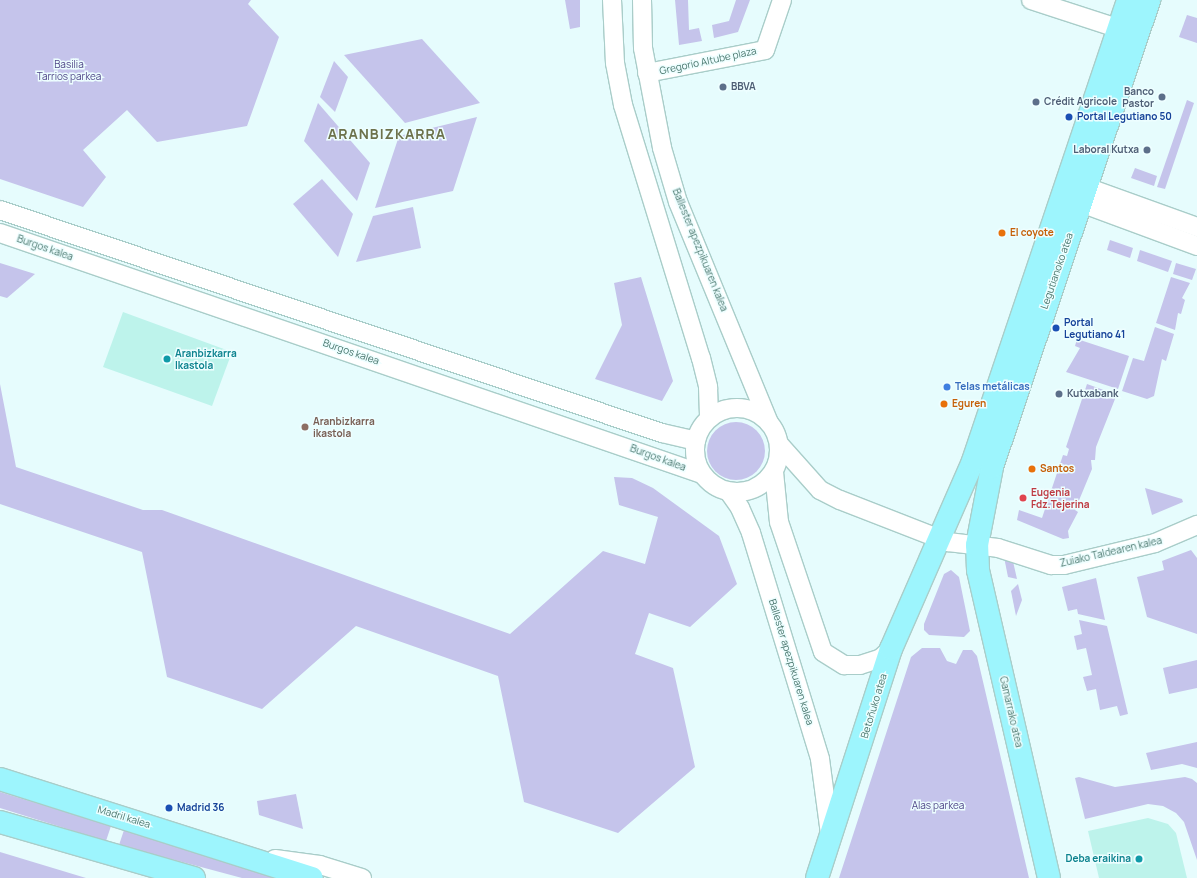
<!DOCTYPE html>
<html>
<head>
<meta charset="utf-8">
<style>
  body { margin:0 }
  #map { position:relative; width:1197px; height:878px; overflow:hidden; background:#e6fcfd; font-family:Manrope,sans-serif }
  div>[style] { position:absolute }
  .green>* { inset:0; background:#c5c4eb }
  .round { border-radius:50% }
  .building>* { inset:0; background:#bdf3eb }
  .roads { filter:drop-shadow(1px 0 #a9cdc9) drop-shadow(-1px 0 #a9cdc9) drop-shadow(0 1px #a9cdc9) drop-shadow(0 -1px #a9cdc9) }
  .minor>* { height:18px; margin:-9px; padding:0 9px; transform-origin:9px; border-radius:9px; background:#fff }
  .minor>.ring { margin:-9px; padding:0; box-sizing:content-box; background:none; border:18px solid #fff; border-radius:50% }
  .major>* { height:22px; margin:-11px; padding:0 11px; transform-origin:11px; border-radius:11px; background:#9df5fd }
  .dots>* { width:11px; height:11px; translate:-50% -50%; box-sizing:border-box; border:2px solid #edfeff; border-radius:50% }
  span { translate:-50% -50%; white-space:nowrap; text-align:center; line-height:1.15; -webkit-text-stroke:3px #edfeff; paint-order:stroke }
  .street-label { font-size:10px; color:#4a776e }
  .park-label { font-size:10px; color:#514789 }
  .service-label { font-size:10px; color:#4e5e75; font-weight:700 }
  .left { translate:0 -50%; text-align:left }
  .right { translate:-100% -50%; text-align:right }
  .transit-label { font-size:10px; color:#164399; font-weight:700 }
  .food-label { font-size:10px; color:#c56008; font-weight:700 }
  .culture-label { font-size:10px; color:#0d838f; font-weight:700 }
  .shop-label { font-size:10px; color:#366cbe; font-weight:700 }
  .education-label { font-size:10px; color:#785e54; font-weight:700 }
  .health-label { font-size:10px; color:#be3a42; font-weight:700 }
  .district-label { font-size:14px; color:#6d724c; font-weight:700; letter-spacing:1px }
</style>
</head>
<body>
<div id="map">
  <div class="green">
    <i style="clip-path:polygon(0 0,251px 0,248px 4px,279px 37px,247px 126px,157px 142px,127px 110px,83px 150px,106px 177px,83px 207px,0 179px)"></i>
    <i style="clip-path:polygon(565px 0,580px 0,580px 27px,570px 29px)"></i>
    <i style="clip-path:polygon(675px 0,688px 0,689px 30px,699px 28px,702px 41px,679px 45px)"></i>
    <i style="clip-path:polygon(736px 0,750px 0,738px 32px,714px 38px,712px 25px,729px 21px)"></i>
    <i style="clip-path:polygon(1187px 15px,1197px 18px,1197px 43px,1179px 37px)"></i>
    <i style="clip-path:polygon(422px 39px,480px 103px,405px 123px,344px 55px)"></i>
    <i style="clip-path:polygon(334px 61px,348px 77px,335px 112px,320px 97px)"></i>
    <i style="clip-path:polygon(1187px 100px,1194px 103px,1165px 189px,1157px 187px)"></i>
    <i style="clip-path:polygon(318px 103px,370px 163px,357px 201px,304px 141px)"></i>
    <i style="clip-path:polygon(477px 117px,453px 191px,375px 208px,399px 136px)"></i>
    <i style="clip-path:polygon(1135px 168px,1157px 176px,1154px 186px,1131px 178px)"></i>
    <i style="clip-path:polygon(322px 179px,353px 214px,338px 257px,293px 204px)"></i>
    <i style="clip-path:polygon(413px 207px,421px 248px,356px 262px,373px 216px)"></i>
    <i style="clip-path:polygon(1110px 240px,1133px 248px,1130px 258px,1107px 250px)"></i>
    <i style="clip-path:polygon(1140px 250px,1172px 261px,1168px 272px,1137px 261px)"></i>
    <i style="clip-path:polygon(0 263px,35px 274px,7px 298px,0 296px)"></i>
    <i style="clip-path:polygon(1176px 263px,1196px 269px,1192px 280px,1173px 274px)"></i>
    <i style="clip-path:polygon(641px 277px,673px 381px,662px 401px,595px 379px,622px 325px,614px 283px)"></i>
    <i style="clip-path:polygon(1171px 277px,1190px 283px,1182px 298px,1185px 300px,1181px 314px,1178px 313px,1175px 330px,1156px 323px)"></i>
    <i style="clip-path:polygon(1155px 327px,1174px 334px,1166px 361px,1162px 359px,1154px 396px,1147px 399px,1122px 391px,1133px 358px,1144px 361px)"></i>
    <i style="clip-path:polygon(1077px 339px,1129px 356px,1118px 389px,1066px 372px,1080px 348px,1075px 346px)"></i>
    <i style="clip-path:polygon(0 384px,16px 467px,143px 510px,162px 510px,510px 634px,603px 551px,645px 564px,658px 517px,619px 505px,614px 477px,632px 478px,653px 488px,719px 536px,737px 584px,690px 627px,649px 613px,635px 654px,673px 668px,695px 767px,618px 833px,524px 802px,498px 676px,356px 626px,262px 709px,167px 677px,142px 552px,0 504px)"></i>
    <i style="clip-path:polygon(1087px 384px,1112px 393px,1115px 399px,1096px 447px,1095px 460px,1091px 460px,1092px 469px,1075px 510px,1078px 512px,1068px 531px,1069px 538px,1063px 539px,1017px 520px,1019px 510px,1042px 518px,1063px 455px,1067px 456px,1069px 449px,1066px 447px)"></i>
    <i class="round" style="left:707px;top:422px;width:58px;height:58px"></i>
    <i style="clip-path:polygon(1145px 488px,1182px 499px,1183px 502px,1152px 515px)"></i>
    <i style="clip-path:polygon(1191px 550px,1197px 558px,1197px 634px,1147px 617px,1137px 577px,1164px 570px,1162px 561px)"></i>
    <i style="clip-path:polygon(1004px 557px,1012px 557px,1017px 579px,1008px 577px)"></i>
    <i style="clip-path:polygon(951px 570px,959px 577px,970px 631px,964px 637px,929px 635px,924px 630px,924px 624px,944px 574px)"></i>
    <i style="clip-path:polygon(1096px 578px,1105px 620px,1078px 614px,1077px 609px,1068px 611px,1062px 587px)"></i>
    <i style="clip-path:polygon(1018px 584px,1022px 600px,1016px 616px,1011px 591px)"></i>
    <i style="clip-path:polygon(1079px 620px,1107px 626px,1128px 714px,1120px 716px,1117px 706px,1100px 710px,1096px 689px,1087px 691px,1083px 677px,1092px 675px,1086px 648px,1077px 650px,1074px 636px,1082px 634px)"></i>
    <i style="clip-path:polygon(922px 648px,940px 648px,947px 661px,956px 664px,963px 650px,972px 650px,977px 656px,1029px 878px,839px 878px,911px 657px)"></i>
    <i style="clip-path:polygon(1197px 660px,1197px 688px,1169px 694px,1163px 668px)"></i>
    <i style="clip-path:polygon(1197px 742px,1197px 768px,1182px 764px,1151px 770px,1146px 753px)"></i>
    <i style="clip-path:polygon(1079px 777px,1115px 787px,1185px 777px,1192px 779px,1197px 783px,1197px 860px,1184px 822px,1176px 813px,1163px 806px,1148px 804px,1085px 819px,1075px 778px)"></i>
    <i style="clip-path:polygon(0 792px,111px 826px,106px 841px,0 808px)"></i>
    <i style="clip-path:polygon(296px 794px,303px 829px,259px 815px,257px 801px)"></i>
    <i style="clip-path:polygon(124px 830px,277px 878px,242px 878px,119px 845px)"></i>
    <i style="clip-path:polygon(0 852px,86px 878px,0 878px)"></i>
  </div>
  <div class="building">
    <i style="clip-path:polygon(123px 312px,232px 352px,212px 406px,103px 367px)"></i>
    <i style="clip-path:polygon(1148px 818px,1168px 824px,1176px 833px,1187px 878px,1099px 878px,1088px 831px)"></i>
  </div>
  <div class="roads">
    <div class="minor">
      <i style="left:612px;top:0;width:63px;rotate:87.3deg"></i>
      <i style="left:615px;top:63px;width:43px;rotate:79.2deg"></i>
      <i style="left:623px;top:105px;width:265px;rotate:72.9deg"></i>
      <i style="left:701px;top:358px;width:30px;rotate:76deg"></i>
      <i style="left:708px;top:387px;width:31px;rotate:88deg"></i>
      <i style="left:642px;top:0;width:48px;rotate:88.8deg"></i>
      <i style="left:643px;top:48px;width:102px;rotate:79.2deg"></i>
      <i style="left:662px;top:148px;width:56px;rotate:73.5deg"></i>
      <i style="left:678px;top:202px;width:239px;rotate:67.6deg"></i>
      <i style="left:1031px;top:0;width:90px;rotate:18deg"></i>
      <i style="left:647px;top:73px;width:120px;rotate:-11deg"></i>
      <i style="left:765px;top:50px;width:53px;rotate:-71.2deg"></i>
      <i style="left:1086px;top:187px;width:118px;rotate:19.8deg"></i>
      <i style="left:1081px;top:203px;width:124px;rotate:20.3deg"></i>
      <i style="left:0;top:210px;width:699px;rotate:18.62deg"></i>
      <i style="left:662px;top:433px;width:35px;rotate:13deg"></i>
      <i style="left:0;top:233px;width:742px;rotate:18.95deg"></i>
      <i class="ring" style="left:695px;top:408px;width:66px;height:66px"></i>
      <i style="left:779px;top:444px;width:62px;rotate:48.3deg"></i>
      <i style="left:820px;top:490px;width:22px;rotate:27deg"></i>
      <i style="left:840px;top:500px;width:116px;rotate:21.3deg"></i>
      <i style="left:948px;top:542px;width:50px;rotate:6.8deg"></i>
      <i style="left:998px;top:548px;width:56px;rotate:17.8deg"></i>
      <i style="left:1051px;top:565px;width:13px"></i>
      <i style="left:1064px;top:565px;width:94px;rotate:-13.6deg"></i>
      <i style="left:1155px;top:543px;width:46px;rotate:-23.2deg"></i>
      <i style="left:774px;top:472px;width:50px;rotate:84.3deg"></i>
      <i style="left:779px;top:522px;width:137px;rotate:71.3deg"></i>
      <i style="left:823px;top:652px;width:25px;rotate:32deg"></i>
      <i style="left:844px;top:665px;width:16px"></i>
      <i style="left:860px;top:665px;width:22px;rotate:-18deg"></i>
      <i style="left:881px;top:658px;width:13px;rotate:-42deg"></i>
      <i style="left:729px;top:492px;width:19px;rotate:55deg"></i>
      <i style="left:740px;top:508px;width:27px;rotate:66deg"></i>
      <i style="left:751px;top:533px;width:236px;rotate:73deg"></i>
      <i style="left:820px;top:759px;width:76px;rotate:82.4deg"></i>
      <i style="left:275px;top:859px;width:45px;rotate:7.6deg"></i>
      <i style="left:320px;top:865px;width:44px;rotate:17.2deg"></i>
    </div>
    <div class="major">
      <i style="left:0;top:779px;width:327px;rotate:17.6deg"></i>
      <i style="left:0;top:822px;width:202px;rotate:16.1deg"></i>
      <i style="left:817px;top:878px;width:241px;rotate:-72.1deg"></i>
      <i style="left:891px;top:649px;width:205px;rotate:-66.4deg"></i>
      <i style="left:973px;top:461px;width:486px;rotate:-71.4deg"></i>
      <i style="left:1049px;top:878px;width:316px;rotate:-103deg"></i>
      <i style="left:978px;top:570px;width:25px;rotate:-92deg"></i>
      <i style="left:977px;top:545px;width:79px;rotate:-79.1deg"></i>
      <i style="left:992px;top:467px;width:493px;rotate:-71.4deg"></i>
    </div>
  </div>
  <div class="dots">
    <i style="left:723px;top:87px;background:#5c6f8a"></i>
    <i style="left:1162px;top:97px;background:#5c6f8a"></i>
    <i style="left:1036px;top:102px;background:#5c6f8a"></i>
    <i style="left:1069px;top:117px;background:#1a4fb4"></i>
    <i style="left:1147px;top:150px;background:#5c6f8a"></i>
    <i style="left:1002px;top:233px;background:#e8710a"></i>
    <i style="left:1056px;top:328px;background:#1a4fb4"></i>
    <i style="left:167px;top:359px;background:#0f9aa8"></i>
    <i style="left:947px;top:387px;background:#3f7fe0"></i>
    <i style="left:1059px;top:394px;background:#5c6f8a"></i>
    <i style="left:944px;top:404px;background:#e8710a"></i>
    <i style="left:305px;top:427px;background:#8d6e63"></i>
    <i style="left:1032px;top:469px;background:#e8710a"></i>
    <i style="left:1023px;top:498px;background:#e0444e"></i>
    <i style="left:169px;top:808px;background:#1a4fb4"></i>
    <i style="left:1139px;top:859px;background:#0f9aa8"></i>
  </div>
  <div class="street-label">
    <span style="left:708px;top:61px;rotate:-12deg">Gregorio Altube plaza</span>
    <span style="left:45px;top:248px;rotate:19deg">Burgos kalea</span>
    <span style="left:700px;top:250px;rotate:68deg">Ballester apezpikuaren kalea</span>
    <span style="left:1057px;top:271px;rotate:-71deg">Legutianoko atea</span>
    <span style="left:351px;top:352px;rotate:19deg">Burgos kalea</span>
    <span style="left:658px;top:458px;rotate:20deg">Burgos kalea</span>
    <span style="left:1111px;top:552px;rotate:-13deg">Zuiako Taldearen kalea</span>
    <span style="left:791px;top:662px;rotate:73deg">Ballester apezpikuaren kalea</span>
    <span style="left:874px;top:706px;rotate:-73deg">Betoñuko atea</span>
    <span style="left:1011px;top:712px;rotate:77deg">Gamarrako atea</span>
    <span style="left:124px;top:817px;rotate:17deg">Madril kalea</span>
  </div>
  <div class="park-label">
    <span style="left:69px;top:70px">Basilia<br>Tarrios parkea</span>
    <span style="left:938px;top:806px">Alas parkea</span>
  </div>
  <div class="service-label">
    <span class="left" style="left:731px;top:87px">BBVA</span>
    <span class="right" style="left:1154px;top:97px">Banco<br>Pastor</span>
    <span class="left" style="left:1044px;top:102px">Crédit Agricole</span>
    <span class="right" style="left:1139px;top:150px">Laboral Kutxa</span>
    <span class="left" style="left:1067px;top:394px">Kutxabank</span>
  </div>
  <div class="transit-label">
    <span class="left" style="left:1077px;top:117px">Portal Legutiano 50</span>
    <span class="left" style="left:1064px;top:328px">Portal<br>Legutiano 41</span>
    <span class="left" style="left:177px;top:808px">Madrid 36</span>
  </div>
  <div class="food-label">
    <span class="left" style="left:1010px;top:233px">El coyote</span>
    <span class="left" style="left:952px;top:404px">Eguren</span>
    <span class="left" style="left:1040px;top:469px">Santos</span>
  </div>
  <div class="culture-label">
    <span class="left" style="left:175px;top:359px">Aranbizkarra<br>Ikastola</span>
    <span class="right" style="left:1131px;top:859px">Deba eraikina</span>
  </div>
  <div class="shop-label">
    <span class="left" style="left:955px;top:387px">Telas metálicas</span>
  </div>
  <div class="education-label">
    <span class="left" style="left:313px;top:427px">Aranbizkarra<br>ikastola</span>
  </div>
  <div class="health-label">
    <span class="left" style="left:1031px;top:498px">Eugenia<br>Fdz.Tejerina</span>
  </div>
  <div class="district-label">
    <span style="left:387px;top:134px">ARANBIZKARRA</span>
  </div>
</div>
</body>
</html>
